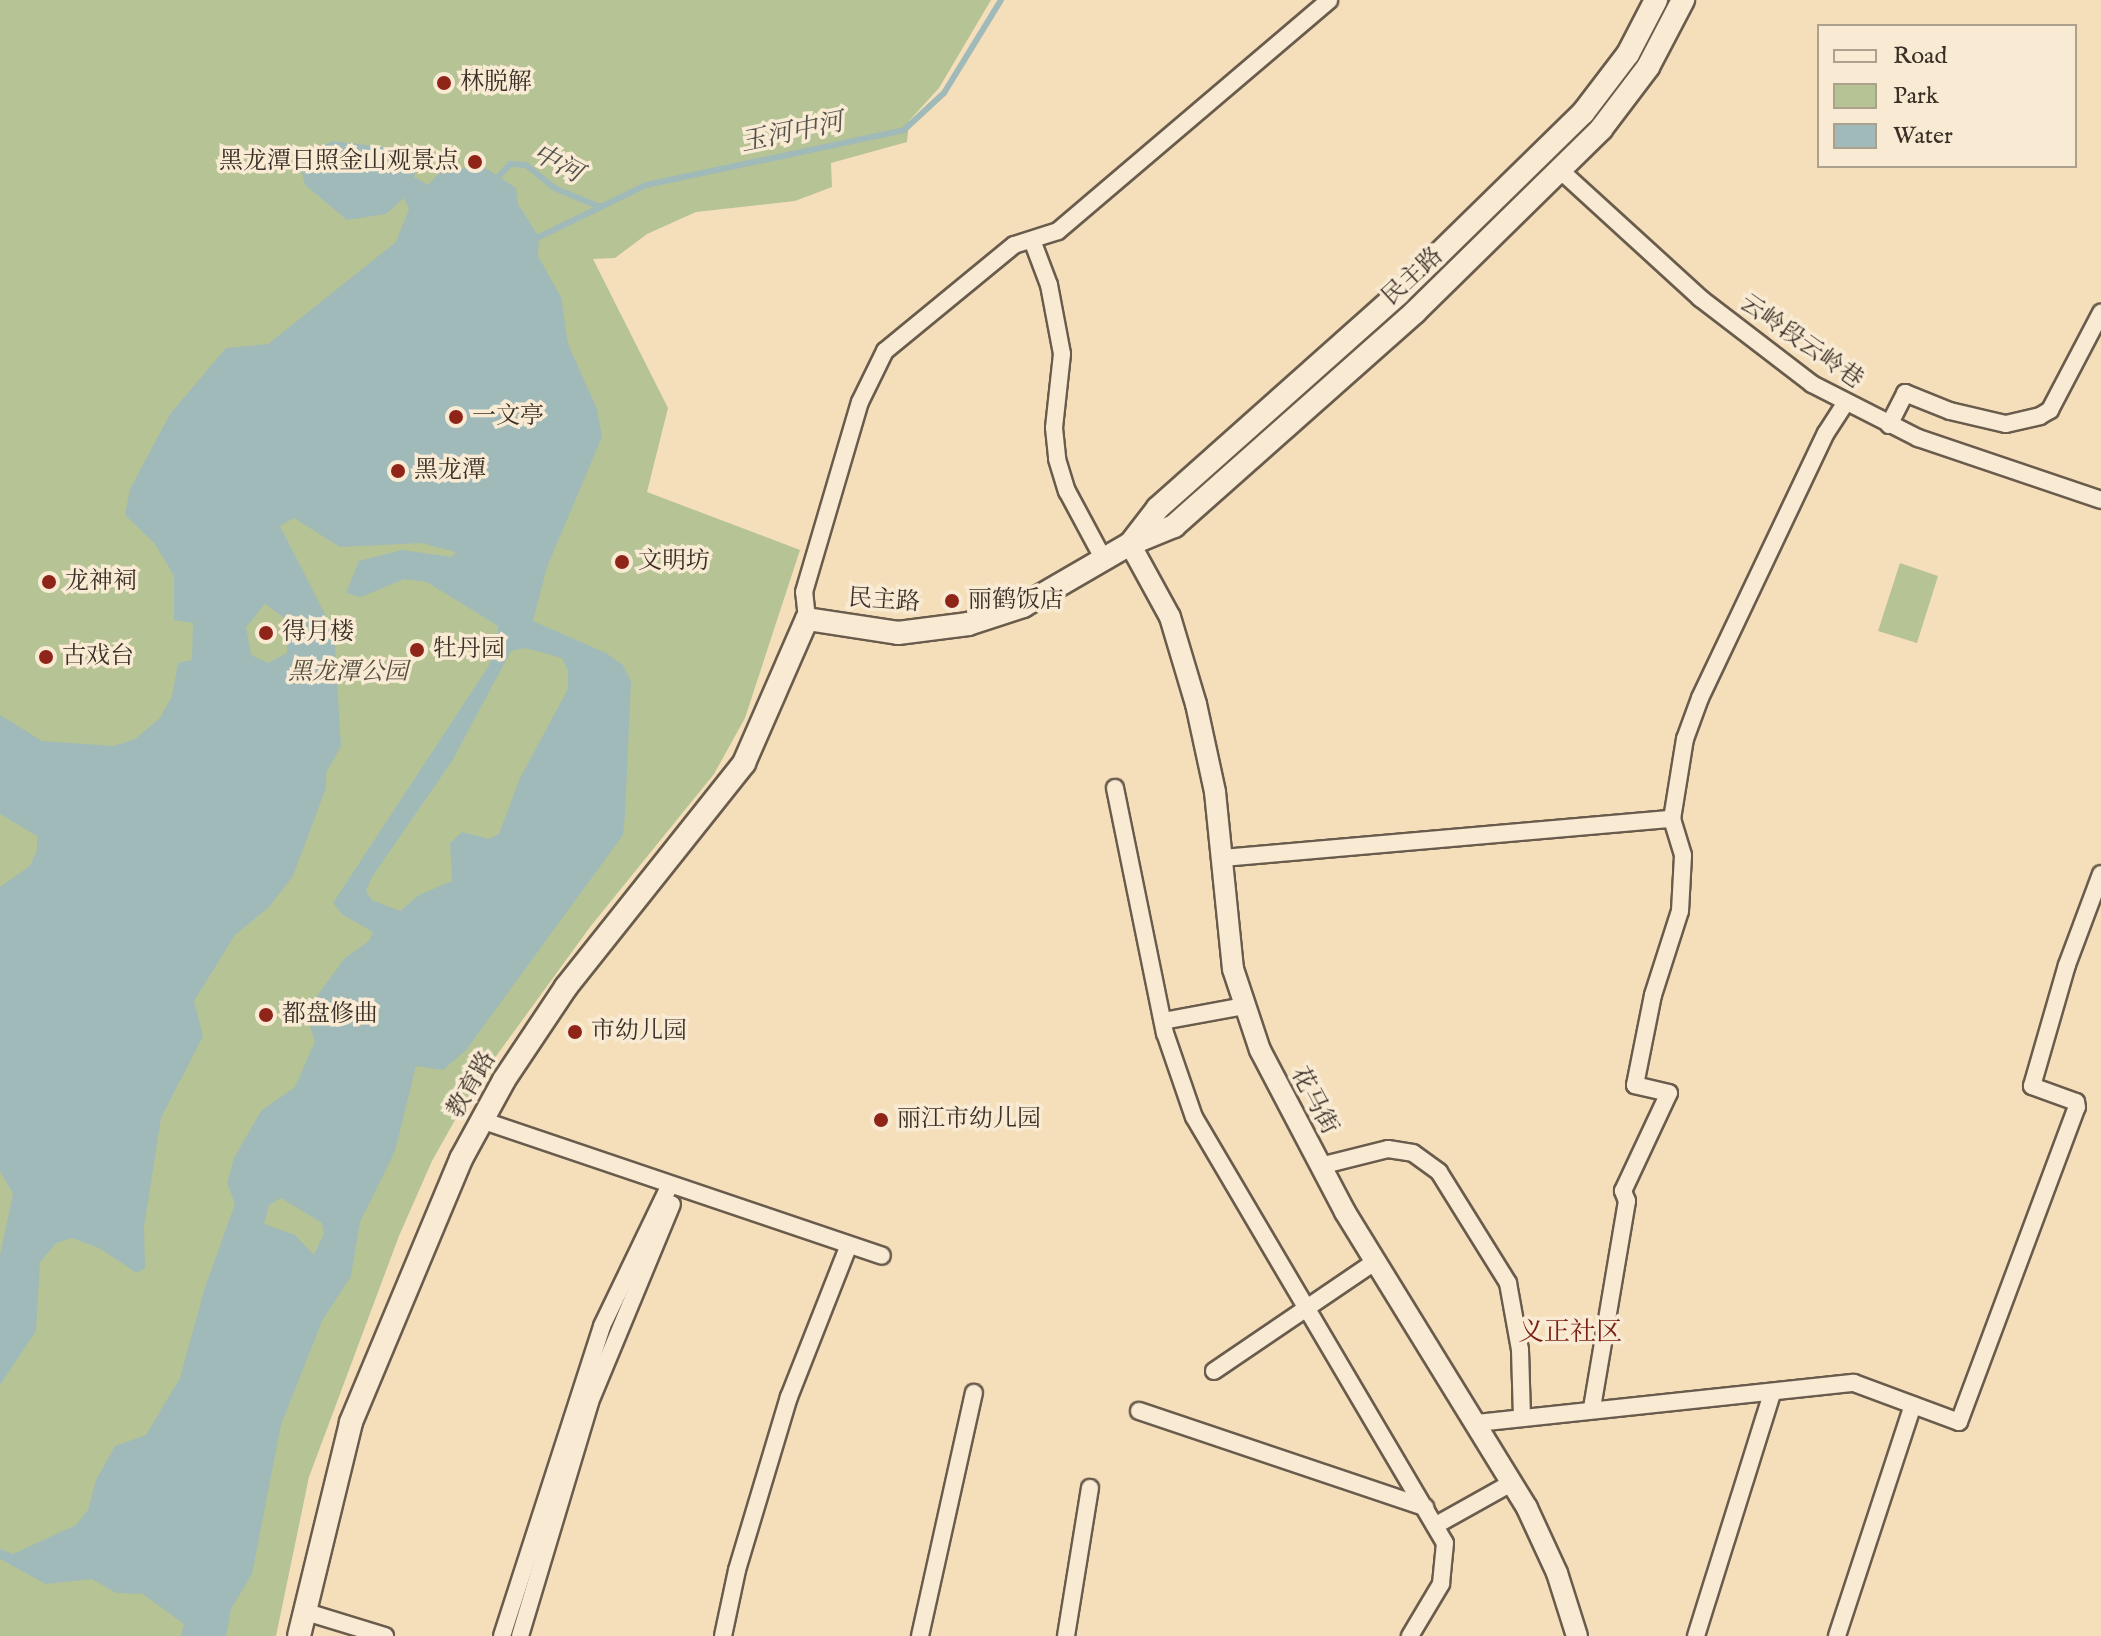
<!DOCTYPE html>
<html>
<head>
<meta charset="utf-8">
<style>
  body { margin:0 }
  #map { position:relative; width:2101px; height:1636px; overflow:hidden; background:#f5dfbb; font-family:"IM FELL English","Noto Serif SC",serif }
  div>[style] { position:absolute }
  .green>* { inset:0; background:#b6c395 }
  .water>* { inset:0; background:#a0baba }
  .stream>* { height:6px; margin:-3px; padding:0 3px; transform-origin:3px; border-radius:3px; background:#a0baba }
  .roads { filter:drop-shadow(2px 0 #6a5c4d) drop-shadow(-2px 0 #6a5c4d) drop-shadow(0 2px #6a5c4d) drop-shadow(0 -2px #6a5c4d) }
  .minor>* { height:16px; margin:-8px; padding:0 8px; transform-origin:8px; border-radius:8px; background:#f8ead3 }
  .tertiary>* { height:20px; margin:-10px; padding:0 10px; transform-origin:10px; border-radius:10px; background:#f8ead3 }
  .secondary>* { height:22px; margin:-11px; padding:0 11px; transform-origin:11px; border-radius:11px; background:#f8ead3 }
  .dots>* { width:22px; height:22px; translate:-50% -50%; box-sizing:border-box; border:4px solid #f8ead3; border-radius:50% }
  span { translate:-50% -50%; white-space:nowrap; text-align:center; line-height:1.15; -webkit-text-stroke:7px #f8ead3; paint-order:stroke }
  .poi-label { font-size:24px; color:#3b3028 }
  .left { translate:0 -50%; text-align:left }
  .right { translate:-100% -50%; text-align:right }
  .street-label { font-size:24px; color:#3b3028 }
  .park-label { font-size:24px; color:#544d3e; font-style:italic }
  .water-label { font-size:26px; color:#54524c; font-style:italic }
  .neighbourhood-label { font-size:26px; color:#7a1f14 }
  .legend { position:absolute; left:1817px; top:24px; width:260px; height:144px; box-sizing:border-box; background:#f8ead3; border:2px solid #aca08f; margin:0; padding:10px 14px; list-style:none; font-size:24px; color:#3b3028 }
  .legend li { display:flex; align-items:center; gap:16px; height:40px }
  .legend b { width:40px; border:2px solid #aca08f }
</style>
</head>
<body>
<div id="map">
  <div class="green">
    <i style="clip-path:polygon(0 0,991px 0,939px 88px,909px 121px,907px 142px,831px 163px,832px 187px,795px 201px,696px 212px,647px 234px,615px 258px,593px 259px,668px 408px,647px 492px,800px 550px,745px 718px,714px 774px,590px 927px,473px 1088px,432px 1161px,399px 1236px,309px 1477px,276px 1636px,0 1636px)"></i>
    <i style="clip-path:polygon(1900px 563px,1938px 576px,1917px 643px,1878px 631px)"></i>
  </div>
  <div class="water">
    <i style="clip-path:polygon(evenodd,333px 141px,407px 150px,419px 161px,414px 177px,428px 185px,441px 171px,482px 166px,516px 188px,518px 204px,539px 237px,538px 256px,561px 297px,568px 344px,597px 409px,602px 437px,547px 567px,533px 621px,606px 653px,623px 665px,631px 681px,625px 814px,623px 835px,466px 1050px,443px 1070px,416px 1066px,395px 1151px,360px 1222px,351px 1276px,322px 1321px,281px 1425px,252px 1574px,231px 1609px,226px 1636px,181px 1636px,184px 1624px,143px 1594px,116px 1593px,92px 1579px,46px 1584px,0 1559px,0 1549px,13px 1554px,76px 1525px,88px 1510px,96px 1480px,115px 1446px,146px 1435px,180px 1378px,205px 1287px,235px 1204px,227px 1183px,234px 1158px,261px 1111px,295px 1087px,315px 1041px,305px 1012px,345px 958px,369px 941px,373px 932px,343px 915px,333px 903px,488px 667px,498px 646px,498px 626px,427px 582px,404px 579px,361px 597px,346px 593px,359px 561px,402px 550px,452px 557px,456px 552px,421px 543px,340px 547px,294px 518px,280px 526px,334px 632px,341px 746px,326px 773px,326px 788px,293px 876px,269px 907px,235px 935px,194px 1001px,203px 1036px,161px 1118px,144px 1227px,145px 1268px,137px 1273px,99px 1248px,72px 1238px,56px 1243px,40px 1262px,36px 1331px,0 1385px,0 1255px,13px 1194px,0 1171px,0 887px,30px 866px,37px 850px,37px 836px,0 814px,0 715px,42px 741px,114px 746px,135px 739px,160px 718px,172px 696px,178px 663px,192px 660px,193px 623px,174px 620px,174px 576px,155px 544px,125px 515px,130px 489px,170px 414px,226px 348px,268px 344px,396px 242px,409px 209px,404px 198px,386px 214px,347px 220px,305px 185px,300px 165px,304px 153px,333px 141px,265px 604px,286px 619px,287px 653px,268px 663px,251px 655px,246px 627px,265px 604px,333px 141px,525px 648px,562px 658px,568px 671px,568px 689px,520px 778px,499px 834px,489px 839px,462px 832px,450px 843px,452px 881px,419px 895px,400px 911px,372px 900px,366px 891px,372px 877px,452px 761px,511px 651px,525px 648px,333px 141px,281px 1198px,322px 1223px,324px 1233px,314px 1255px,295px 1235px,264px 1224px,269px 1205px,281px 1198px)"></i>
  </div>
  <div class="stream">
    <i style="left:499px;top:176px;width:16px;rotate:-47deg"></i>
    <i style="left:510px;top:164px;width:16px;rotate:4deg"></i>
    <i style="left:526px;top:165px;width:36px;rotate:39deg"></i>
    <i style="left:554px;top:188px;width:50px;rotate:22.4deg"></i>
    <i style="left:539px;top:237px;width:119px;rotate:-25.9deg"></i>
    <i style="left:646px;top:185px;width:264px;rotate:-12deg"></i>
    <i style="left:904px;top:130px;width:54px;rotate:-42.8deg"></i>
    <i style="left:944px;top:93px;width:109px;rotate:-58.5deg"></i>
  </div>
  <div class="roads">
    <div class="minor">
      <i style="left:1560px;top:170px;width:190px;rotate:42.4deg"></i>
      <i style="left:1700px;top:298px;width:141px;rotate:37.5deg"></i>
      <i style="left:1812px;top:384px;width:119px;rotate:27deg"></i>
      <i style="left:1918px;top:438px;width:193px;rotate:18.7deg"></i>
      <i style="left:1032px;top:240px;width:48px;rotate:69.3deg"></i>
      <i style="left:1049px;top:285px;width:70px;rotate:79.3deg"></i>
      <i style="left:1062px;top:354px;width:74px;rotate:96.2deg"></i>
      <i style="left:1054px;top:428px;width:31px;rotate:84deg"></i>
      <i style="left:1057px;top:459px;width:34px;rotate:73deg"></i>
      <i style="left:1067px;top:491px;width:78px;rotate:61.8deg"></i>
      <i style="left:1889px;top:425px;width:36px;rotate:-63deg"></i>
      <i style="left:1905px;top:393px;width:48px;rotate:21.8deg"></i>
      <i style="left:1950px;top:411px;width:57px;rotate:13.1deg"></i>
      <i style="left:2006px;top:424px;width:35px;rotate:-13deg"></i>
      <i style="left:2040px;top:416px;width:12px;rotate:-31deg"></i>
      <i style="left:2050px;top:410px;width:110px;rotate:-62.3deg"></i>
      <i style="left:807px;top:619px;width:27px;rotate:-96deg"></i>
      <i style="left:804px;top:592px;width:198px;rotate:-73.6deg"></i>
      <i style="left:860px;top:402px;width:57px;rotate:-63.9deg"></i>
      <i style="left:885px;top:351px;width:167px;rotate:-39.4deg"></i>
      <i style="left:1014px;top:245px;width:46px;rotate:-17.7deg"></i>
      <i style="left:1058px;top:231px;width:356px;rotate:-40.4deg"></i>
      <i style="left:1115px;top:788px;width:250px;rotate:78.5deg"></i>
      <i style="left:1165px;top:1033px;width:89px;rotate:71deg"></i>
      <i style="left:1194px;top:1117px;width:494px;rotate:59.5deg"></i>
      <i style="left:1445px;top:1543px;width:41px;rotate:95.6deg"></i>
      <i style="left:1441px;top:1584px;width:61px;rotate:120.8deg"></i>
      <i style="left:1222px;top:858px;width:452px;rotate:-5deg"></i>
      <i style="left:1163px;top:1021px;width:82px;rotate:-10.5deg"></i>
      <i style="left:481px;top:1120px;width:423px;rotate:18.7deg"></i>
      <i style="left:1320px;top:1166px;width:70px;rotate:-14deg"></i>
      <i style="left:1388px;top:1149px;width:25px;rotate:9deg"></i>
      <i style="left:1413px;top:1153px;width:32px;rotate:36deg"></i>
      <i style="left:1439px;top:1172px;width:131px;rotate:58.1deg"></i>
      <i style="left:1508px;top:1283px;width:68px;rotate:79.8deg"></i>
      <i style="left:1520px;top:1350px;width:66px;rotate:88.3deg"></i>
      <i style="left:1214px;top:1371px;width:196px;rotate:-34.2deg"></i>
      <i style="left:1592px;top:1408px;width:210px;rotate:-80.4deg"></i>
      <i style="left:1627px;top:1201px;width:11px;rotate:-112deg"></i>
      <i style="left:1623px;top:1191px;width:108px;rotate:-64.9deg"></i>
      <i style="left:1669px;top:1093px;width:35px;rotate:-167deg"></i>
      <i style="left:1635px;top:1085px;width:92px;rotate:-78.7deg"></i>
      <i style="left:1653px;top:995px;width:88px;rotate:-72.2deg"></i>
      <i style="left:1680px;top:911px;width:56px;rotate:-86.9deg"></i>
      <i style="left:1683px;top:855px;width:38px;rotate:-107deg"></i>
      <i style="left:1672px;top:819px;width:81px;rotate:-80.8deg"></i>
      <i style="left:1685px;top:739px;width:44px;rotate:-69.9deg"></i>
      <i style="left:1700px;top:698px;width:293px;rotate:-64.6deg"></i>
      <i style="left:1826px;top:433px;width:35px;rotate:-57deg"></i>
      <i style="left:1139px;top:1411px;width:302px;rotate:18.6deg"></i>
      <i style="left:1477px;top:1423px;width:379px;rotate:-6.1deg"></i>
      <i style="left:1854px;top:1383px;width:112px;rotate:20.4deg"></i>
      <i style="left:1959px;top:1422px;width:336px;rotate:-69.5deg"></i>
      <i style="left:2077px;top:1107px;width:5px;rotate:-101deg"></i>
      <i style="left:2076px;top:1102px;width:47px;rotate:-160deg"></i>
      <i style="left:2032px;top:1086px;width:126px;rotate:-73.9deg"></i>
      <i style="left:2067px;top:965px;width:97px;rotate:-69.5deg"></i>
      <i style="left:1436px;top:1525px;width:88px;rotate:-29.2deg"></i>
      <i style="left:303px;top:1611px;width:86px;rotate:17deg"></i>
      <i style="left:502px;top:1636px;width:326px;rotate:-72.1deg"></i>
      <i style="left:602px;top:1326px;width:154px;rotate:-64.3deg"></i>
      <i style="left:520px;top:1636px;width:244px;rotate:-73.3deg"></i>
      <i style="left:590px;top:1402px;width:214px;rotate:-67.5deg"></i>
      <i style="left:723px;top:1636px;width:67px;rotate:-78deg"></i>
      <i style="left:737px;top:1570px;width:181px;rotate:-73.3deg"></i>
      <i style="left:789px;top:1397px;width:163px;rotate:-68.5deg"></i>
      <i style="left:920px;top:1636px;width:249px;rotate:-77.5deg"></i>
      <i style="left:1066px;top:1636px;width:150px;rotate:-80.8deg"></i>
      <i style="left:1696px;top:1636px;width:254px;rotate:-72.6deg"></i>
      <i style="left:1837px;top:1636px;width:243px;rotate:-71.8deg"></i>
    </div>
    <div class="tertiary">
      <i style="left:1130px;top:544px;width:83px;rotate:61.3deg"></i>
      <i style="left:1170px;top:617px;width:91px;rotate:73.4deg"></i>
      <i style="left:1196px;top:704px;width:90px;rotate:77.8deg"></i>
      <i style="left:1215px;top:792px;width:178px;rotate:84.2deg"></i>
      <i style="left:1233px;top:969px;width:85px;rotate:71.6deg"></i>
      <i style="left:1260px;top:1050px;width:183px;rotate:62.3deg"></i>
      <i style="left:1345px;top:1212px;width:347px;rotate:58.4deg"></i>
      <i style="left:1527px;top:1508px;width:72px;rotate:65.2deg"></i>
      <i style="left:1557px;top:1573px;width:66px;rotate:72.4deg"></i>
    </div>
    <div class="secondary">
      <i style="left:1131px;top:543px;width:44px;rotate:-52.4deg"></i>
      <i style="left:1158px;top:508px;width:322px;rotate:-41.7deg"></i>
      <i style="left:1398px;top:294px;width:259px;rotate:-44.4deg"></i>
      <i style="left:1583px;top:113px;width:74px;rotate:-52.7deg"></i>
      <i style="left:1628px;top:54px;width:61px;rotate:-62.6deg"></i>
      <i style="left:299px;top:1636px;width:220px;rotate:-76.3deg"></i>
      <i style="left:351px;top:1422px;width:285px;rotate:-67.3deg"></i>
      <i style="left:461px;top:1159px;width:90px;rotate:-61.4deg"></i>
      <i style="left:504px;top:1080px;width:112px;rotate:-56.3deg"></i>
      <i style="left:566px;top:987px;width:286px;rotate:-51.5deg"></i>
      <i style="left:744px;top:763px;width:157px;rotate:-66.4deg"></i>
      <i style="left:807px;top:619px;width:92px;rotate:8.7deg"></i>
      <i style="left:898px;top:633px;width:71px;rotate:-7.3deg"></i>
      <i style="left:968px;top:624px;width:58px;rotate:-18.1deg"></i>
      <i style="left:1023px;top:606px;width:124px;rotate:-30.1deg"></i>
      <i style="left:1130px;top:544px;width:48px;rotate:-22.2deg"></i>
      <i style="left:1174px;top:526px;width:322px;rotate:-41.6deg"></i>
      <i style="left:1415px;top:312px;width:261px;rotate:-44.5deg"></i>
      <i style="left:1601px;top:129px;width:78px;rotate:-52.8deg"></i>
      <i style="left:1648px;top:67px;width:76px;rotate:-62.4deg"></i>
    </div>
  </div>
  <div class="dots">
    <i style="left:444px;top:83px;background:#8f2418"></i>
    <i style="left:475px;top:162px;background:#8f2418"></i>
    <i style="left:456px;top:417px;background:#8f2418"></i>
    <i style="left:398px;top:471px;background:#8f2418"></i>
    <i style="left:622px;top:562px;background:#8f2418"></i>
    <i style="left:49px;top:582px;background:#8f2418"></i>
    <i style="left:952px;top:601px;background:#8f2418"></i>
    <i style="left:266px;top:633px;background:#8f2418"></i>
    <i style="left:417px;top:650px;background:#8f2418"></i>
    <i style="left:46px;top:657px;background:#8f2418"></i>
    <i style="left:266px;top:1015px;background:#8f2418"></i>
    <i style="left:575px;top:1032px;background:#8f2418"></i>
    <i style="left:881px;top:1120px;background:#8f2418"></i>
  </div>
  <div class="poi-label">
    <span class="left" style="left:460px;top:83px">林脱解</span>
    <span class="right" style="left:459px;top:162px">黑龙潭日照金山观景点</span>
    <span class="left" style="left:472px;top:417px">一文亭</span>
    <span class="left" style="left:414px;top:471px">黑龙潭</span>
    <span class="left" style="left:638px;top:562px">文明坊</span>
    <span class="left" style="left:65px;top:582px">龙神祠</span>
    <span class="left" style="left:968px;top:601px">丽鹤饭店</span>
    <span class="left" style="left:282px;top:633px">得月楼</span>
    <span class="left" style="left:433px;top:650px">牡丹园</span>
    <span class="left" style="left:62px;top:657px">古戏台</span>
    <span class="left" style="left:282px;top:1015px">都盘修曲</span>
    <span class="left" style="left:591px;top:1032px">市幼儿园</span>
    <span class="left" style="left:897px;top:1120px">丽江市幼儿园</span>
  </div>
  <div class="street-label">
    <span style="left:1413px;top:277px;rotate:-43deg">民主路</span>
    <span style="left:1801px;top:342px;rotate:35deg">云岭段云岭巷</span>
    <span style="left:884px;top:601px;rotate:4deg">民主路</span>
    <span style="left:472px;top:1085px;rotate:-60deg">教育路</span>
    <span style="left:1314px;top:1101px;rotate:62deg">花马街</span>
  </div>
  <div class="park-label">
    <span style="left:348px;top:673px">黑龙潭公园</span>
  </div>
  <div class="water-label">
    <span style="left:792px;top:133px;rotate:-12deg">玉河中河</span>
    <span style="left:557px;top:164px;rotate:28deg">中河</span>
  </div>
  <div class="neighbourhood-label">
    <span style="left:1570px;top:1333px">义正社区</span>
  </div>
  <ul class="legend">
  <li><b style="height:10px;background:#f8ead3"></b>Road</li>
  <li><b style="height:22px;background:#b6c395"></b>Park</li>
  <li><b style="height:22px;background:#a0baba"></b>Water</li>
  </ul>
</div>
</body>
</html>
